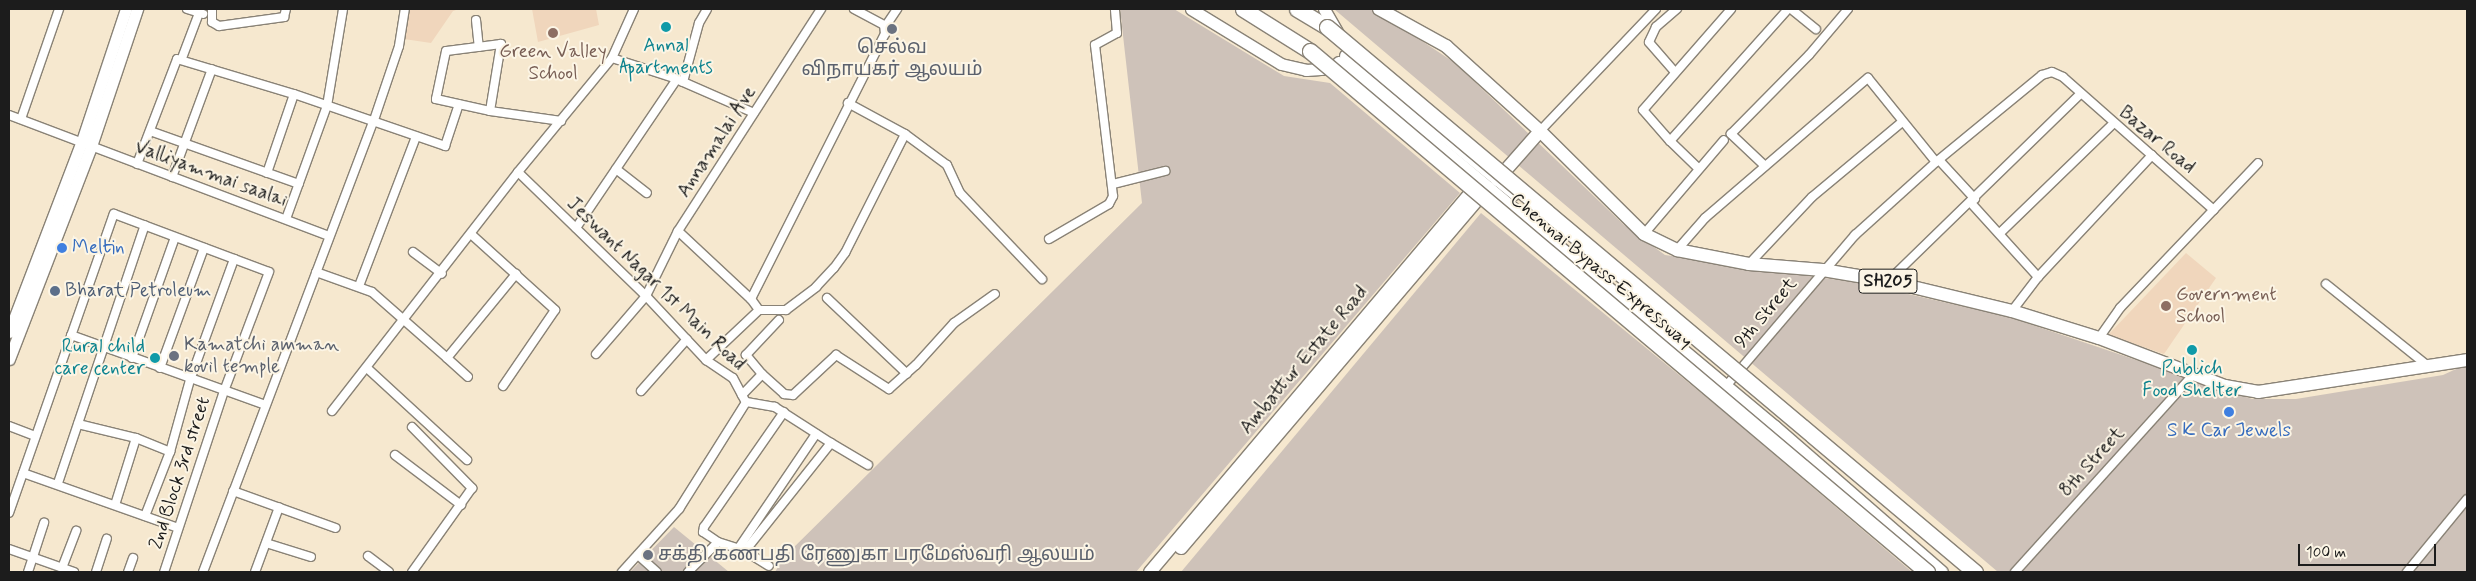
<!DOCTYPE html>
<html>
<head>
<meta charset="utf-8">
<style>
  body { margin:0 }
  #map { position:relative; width:2476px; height:581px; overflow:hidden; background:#f6e8cf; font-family:Mynerve,"Noto Sans Tamil",sans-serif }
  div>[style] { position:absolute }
  .built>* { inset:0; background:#f0d6bc }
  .industrial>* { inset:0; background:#cec2b9 }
  .roads { filter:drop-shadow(1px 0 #898276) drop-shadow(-1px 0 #898276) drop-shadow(0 1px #898276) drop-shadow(0 -1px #898276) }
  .street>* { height:8px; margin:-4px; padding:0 4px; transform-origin:4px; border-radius:4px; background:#fff }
  .secondary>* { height:11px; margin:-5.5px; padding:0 5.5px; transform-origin:5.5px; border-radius:5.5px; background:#fff }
  .primary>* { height:12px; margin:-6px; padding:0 6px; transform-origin:6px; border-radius:6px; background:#fff }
  .highway>* { height:15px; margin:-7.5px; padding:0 7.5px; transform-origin:7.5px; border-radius:7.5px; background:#fff }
  .bridges { filter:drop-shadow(1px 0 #898276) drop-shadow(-1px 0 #898276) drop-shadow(0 1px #898276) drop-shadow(0 -1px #898276) }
  .highway-bridge>* { height:15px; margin:-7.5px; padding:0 7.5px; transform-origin:7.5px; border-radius:7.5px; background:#fff }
  .dots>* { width:14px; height:14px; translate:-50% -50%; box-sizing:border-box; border:2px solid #fcf5e5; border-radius:50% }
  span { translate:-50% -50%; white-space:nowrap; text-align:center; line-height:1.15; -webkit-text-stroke:4px #fcf5e5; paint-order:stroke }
  .shield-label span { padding:1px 4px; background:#fcf5e5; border:1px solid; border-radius:4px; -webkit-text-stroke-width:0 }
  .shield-label { font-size:18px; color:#1c1c1c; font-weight:700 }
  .culture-label { font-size:19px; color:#0d838f }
  .right { translate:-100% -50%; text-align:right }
  .worship-label { font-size:19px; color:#5b616d }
  .left { translate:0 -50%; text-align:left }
  .education-label { font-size:19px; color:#785e54 }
  .street-label { font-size:19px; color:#1c1c1c }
  .shop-label { font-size:19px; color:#366cbe }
  .service-label { font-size:19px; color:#4e5e75 }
  .frame { position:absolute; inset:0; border:10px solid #1c1c1c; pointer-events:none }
  .scale { position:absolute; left:2298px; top:544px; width:138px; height:22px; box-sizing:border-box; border:2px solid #1c1c1c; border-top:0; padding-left:6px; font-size:15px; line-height:18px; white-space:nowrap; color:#1c1c1c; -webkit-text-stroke:4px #fcf5e5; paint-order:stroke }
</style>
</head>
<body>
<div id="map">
  <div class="built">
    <i style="clip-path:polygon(408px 9px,459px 9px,453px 11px,431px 43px,404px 39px)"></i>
    <i style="clip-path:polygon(532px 9px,596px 9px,599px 25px,538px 42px)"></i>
    <i style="clip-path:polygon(2186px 253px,2216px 278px,2164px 354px,2108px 335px)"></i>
  </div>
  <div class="industrial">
    <i style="clip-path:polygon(1120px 9px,1174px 9px,1284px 76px,1330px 83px,1460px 193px,1136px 572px,775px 572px,784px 557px,1142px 203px)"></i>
    <i style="clip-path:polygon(1334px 9px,1374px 9px,1455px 63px,1624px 225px,1665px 255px,1860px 283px,2009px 317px,2252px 399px,2296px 399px,2443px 375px,2467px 364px,2467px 572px,1998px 572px)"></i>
    <i style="clip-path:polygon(1481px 213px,1722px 410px,1912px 572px,1181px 572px)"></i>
    <i style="clip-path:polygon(674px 527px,729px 572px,630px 572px)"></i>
  </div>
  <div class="roads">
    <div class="street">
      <i style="left:187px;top:9px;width:17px;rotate:17deg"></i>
      <i style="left:212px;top:9px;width:13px;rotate:90deg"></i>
      <i style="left:212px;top:22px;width:8px;rotate:30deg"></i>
      <i style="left:219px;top:26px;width:66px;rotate:-7.9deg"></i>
      <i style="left:284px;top:17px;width:8px;rotate:-76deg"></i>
      <i style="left:1791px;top:9px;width:32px;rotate:39deg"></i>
      <i style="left:476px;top:20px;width:27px;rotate:84deg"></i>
      <i style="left:885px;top:27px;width:22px;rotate:-56deg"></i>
      <i style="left:182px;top:58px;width:48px;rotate:-69.3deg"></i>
      <i style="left:612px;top:58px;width:65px;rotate:17.9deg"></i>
      <i style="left:674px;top:78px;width:87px;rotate:23.6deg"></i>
      <i style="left:1674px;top:71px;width:38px;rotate:-131deg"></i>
      <i style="left:1649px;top:42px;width:17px;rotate:-65deg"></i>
      <i style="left:1656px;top:27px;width:28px;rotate:-41deg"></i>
      <i style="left:683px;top:82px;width:61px;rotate:-74.8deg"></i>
      <i style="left:699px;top:23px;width:16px;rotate:-60deg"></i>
      <i style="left:490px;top:111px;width:68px;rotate:-80.7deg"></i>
      <i style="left:501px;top:44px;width:55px;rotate:172.7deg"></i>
      <i style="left:446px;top:51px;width:49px;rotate:101.8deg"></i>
      <i style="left:436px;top:99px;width:55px;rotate:12.5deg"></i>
      <i style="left:490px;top:111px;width:72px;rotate:8deg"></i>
      <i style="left:9px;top:115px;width:342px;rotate:20.7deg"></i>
      <i style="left:21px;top:119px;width:116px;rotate:-70.9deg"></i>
      <i style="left:150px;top:131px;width:158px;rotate:19.6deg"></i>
      <i style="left:1540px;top:131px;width:168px;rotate:-46.4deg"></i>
      <i style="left:905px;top:134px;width:52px;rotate:36.4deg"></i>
      <i style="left:947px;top:165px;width:31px;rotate:65deg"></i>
      <i style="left:960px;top:193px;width:119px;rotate:46.4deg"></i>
      <i style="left:1670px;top:141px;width:41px;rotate:-131.1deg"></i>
      <i style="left:1643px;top:110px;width:134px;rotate:-48.9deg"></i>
      <i style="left:1939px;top:160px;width:53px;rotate:47.3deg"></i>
      <i style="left:137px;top:164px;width:112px;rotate:-69.1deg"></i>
      <i style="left:177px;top:59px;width:122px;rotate:16.7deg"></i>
      <i style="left:294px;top:94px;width:160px;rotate:19deg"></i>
      <i style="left:445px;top:146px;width:44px;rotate:-71.6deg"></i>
      <i style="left:1765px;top:166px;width:47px;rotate:-136.7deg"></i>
      <i style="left:1731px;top:134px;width:111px;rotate:-45.4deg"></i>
      <i style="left:1809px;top:55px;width:60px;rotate:-49.7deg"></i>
      <i style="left:1698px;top:168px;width:39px;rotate:-136deg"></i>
      <i style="left:1670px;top:141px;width:177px;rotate:-48.2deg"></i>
      <i style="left:616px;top:169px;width:39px;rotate:38deg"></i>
      <i style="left:518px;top:172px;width:178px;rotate:44.1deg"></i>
      <i style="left:646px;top:296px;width:88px;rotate:46.8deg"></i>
      <i style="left:706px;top:360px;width:32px;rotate:34deg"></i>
      <i style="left:733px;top:378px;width:27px;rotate:62deg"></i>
      <i style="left:267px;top:173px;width:83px;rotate:-71.1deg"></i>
      <i style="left:172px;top:177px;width:115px;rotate:-69.7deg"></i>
      <i style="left:1113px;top:184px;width:54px;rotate:-14deg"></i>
      <i style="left:1971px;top:203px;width:100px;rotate:47.8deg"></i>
      <i style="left:286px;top:219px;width:120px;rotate:-70.1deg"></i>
      <i style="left:327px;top:106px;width:98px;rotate:-80.6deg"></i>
      <i style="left:576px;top:228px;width:180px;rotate:-55.9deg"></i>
      <i style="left:678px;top:231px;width:100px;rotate:43deg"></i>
      <i style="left:2000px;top:233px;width:157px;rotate:-44deg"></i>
      <i style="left:1644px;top:234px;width:123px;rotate:-49.6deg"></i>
      <i style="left:472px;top:235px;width:112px;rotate:42.1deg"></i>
      <i style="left:555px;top:310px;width:92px;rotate:124.4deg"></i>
      <i style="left:1049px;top:239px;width:69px;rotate:-30.3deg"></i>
      <i style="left:1109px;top:204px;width:9px;rotate:-63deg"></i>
      <i style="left:1113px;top:196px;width:152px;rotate:-96.8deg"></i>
      <i style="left:1095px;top:45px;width:25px;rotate:-29deg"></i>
      <i style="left:1117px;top:33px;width:24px;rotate:-95deg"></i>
      <i style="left:1677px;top:250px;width:43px;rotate:-48.8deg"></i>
      <i style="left:1705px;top:218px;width:215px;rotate:-40.7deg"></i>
      <i style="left:1868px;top:78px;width:108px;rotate:51deg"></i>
      <i style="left:413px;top:252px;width:36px;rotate:37deg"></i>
      <i style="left:1749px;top:264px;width:92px;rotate:-46.8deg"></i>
      <i style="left:1812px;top:197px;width:117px;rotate:-39.8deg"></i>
      <i style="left:316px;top:272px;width:59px;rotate:19.7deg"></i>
      <i style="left:372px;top:292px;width:100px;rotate:41.3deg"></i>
      <i style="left:447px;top:358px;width:109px;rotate:-50.6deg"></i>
      <i style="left:1888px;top:281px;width:268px;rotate:-44.2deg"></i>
      <i style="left:2326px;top:284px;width:131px;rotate:38.8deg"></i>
      <i style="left:359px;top:286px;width:160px;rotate:-69.1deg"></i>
      <i style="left:827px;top:298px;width:110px;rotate:43.5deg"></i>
      <i style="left:759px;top:310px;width:27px"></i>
      <i style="left:786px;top:310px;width:38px;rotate:-37deg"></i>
      <i style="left:816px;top:287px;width:26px;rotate:-47deg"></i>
      <i style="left:834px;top:268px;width:19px;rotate:-54deg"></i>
      <i style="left:845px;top:253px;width:133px;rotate:-63.2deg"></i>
      <i style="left:905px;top:134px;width:65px;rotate:-151.5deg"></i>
      <i style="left:2012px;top:311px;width:43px;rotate:-52.6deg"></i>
      <i style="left:2038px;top:277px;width:167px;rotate:-46.9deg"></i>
      <i style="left:71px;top:335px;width:206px;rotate:19.8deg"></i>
      <i style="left:2099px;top:338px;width:37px;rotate:-55deg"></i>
      <i style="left:2120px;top:308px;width:200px;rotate:-46.4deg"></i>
      <i style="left:596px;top:354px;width:77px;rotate:-49.2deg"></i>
      <i style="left:646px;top:296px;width:72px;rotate:-63.8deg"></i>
      <i style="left:678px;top:231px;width:264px;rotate:-57.2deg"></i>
      <i style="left:132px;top:358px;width:128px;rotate:-70.4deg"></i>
      <i style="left:447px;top:358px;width:28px;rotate:42deg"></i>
      <i style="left:706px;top:360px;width:73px;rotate:-43.3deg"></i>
      <i style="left:759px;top:310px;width:14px;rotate:-126deg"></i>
      <i style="left:751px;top:299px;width:297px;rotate:-63.2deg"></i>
      <i style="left:885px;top:34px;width:9px;rotate:-96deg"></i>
      <i style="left:884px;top:25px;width:34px;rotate:-152deg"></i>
      <i style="left:160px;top:368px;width:128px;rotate:-69.9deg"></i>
      <i style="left:367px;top:368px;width:136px;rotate:42.6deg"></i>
      <i style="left:762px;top:374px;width:25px;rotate:-130deg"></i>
      <i style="left:746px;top:355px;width:48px;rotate:-46.7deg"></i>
      <i style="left:1726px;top:386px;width:199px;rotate:-49.5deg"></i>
      <i style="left:1855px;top:235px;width:109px;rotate:-42deg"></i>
      <i style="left:1936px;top:162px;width:137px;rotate:-39.4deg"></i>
      <i style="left:2042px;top:75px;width:10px;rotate:-17deg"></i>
      <i style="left:2052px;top:72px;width:12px;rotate:24deg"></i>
      <i style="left:2063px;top:77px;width:201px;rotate:41.4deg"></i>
      <i style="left:641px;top:391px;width:69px;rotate:-48.5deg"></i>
      <i style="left:742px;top:395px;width:29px;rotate:-46deg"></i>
      <i style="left:762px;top:374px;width:30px;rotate:42deg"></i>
      <i style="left:784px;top:394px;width:9px;rotate:6deg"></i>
      <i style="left:793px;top:395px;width:59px;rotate:-42.9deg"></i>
      <i style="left:836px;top:355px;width:63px;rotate:32.7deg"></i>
      <i style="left:889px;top:389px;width:36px;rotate:-42deg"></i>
      <i style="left:916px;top:365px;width:57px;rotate:-47.9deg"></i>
      <i style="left:954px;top:323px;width:50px;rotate:-35.3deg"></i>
      <i style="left:332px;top:411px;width:303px;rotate:-52.1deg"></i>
      <i style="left:518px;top:172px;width:148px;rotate:-50.5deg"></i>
      <i style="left:612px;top:58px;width:54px;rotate:-65.8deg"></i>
      <i style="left:78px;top:424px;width:60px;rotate:13.6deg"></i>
      <i style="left:136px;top:438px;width:37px;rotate:22deg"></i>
      <i style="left:9px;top:426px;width:28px;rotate:21deg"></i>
      <i style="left:412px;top:427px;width:86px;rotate:45.5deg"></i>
      <i style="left:472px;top:488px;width:103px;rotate:125.5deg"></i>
      <i style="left:831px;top:443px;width:43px;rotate:30.7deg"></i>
      <i style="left:395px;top:455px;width:83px;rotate:37.1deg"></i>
      <i style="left:23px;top:473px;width:164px;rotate:19.5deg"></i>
      <i style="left:58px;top:483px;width:272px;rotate:-71.4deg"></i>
      <i style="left:233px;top:491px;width:109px;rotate:19.8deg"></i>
      <i style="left:115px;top:505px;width:70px;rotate:-72.6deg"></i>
      <i style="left:9px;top:513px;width:317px;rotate:-70.7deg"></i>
      <i style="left:114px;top:214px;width:165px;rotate:20.5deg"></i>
      <i style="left:269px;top:272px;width:127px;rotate:110.7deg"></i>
      <i style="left:224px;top:391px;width:191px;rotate:108.3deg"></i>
      <i style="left:145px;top:516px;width:69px;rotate:-68.7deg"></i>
      <i style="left:170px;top:452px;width:75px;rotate:-74.5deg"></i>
      <i style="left:190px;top:380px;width:129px;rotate:-70deg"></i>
      <i style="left:718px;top:542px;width:18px;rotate:-146deg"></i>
      <i style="left:703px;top:532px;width:5px;rotate:-79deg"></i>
      <i style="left:704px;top:527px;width:140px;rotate:-55.2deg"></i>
      <i style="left:266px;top:543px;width:47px;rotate:17.3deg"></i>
      <i style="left:9px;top:549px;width:69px;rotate:19.5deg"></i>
      <i style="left:738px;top:549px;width:139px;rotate:-55.9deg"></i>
      <i style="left:745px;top:551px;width:28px;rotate:32deg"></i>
      <i style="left:638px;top:555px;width:25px;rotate:42deg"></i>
      <i style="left:368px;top:556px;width:26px;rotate:37deg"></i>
      <i style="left:62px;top:568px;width:40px;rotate:-69deg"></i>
      <i style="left:28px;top:572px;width:52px;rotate:-71.9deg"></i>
      <i style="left:96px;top:572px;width:35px;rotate:-72deg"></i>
      <i style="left:128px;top:572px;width:15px;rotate:-70deg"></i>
      <i style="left:203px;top:572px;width:480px;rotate:-69.3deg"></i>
      <i style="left:373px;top:123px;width:81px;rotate:-71.3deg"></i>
      <i style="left:399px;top:46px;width:37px;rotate:-81deg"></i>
      <i style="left:255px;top:572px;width:69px;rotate:-69.7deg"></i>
      <i style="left:622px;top:572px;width:85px;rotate:-47.9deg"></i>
      <i style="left:679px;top:509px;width:126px;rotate:-57.9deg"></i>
      <i style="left:688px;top:572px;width:42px;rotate:-45deg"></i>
      <i style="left:718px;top:542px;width:28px;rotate:18deg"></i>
      <i style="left:745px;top:551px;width:138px;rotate:-51.5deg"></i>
      <i style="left:831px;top:443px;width:67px;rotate:-147.3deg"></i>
      <i style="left:775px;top:407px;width:29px;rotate:-170deg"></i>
      <i style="left:2015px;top:572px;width:267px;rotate:-47.9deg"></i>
      <i style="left:2407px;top:572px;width:94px;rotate:-50.6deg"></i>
    </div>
    <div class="secondary">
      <i style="left:1191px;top:9px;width:105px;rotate:31.4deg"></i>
      <i style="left:1281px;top:64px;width:26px;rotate:13deg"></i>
      <i style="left:1306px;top:70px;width:29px;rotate:-4deg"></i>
      <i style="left:1324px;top:9px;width:30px;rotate:60deg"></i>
      <i style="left:9px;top:332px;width:204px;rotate:-69.1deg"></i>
      <i style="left:82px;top:141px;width:139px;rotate:-71.6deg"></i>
      <i style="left:9px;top:359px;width:228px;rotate:-68.9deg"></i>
      <i style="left:91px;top:146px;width:145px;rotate:-71.4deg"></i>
    </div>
    <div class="primary">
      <i style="left:1379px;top:9px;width:77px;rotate:28.9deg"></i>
      <i style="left:1446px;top:46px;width:127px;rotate:42.1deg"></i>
      <i style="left:1540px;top:131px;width:146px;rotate:44.7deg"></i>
      <i style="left:1644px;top:234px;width:37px;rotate:26deg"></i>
      <i style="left:1677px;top:250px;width:73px;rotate:11deg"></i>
      <i style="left:1749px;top:264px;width:74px;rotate:4.6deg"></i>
      <i style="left:1823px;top:270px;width:66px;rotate:9.6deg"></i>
      <i style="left:1888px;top:281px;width:128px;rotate:13.6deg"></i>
      <i style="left:2012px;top:311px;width:91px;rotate:17.2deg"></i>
      <i style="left:2099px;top:338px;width:135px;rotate:20.9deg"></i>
      <i style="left:2225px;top:386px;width:34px;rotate:10deg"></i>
      <i style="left:2258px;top:392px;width:211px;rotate:-8.7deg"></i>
      <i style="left:1346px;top:56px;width:218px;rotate:39.2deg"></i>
      <i style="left:1339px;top:63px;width:568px;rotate:39.86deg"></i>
      <i style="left:1775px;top:427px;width:221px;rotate:41deg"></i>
      <i style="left:1497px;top:180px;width:65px;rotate:-48.7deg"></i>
      <i style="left:1181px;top:548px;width:471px;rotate:-49.6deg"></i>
      <i style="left:1150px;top:572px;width:509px;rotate:-49.78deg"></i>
    </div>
    <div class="highway">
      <i style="left:1243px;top:9px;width:79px;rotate:32.1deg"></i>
      <i style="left:1297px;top:9px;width:35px;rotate:31deg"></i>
    </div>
  </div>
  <div class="bridges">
    <div class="highway-bridge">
      <i style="left:1327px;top:27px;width:847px;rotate:40.07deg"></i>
      <i style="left:1310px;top:51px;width:808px;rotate:40.18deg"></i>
    </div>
  </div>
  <div class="dots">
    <i style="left:666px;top:27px;background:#0f9aa8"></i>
    <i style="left:892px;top:29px;background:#6b7280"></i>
    <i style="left:553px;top:33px;background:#8d6e63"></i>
    <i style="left:62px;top:248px;background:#3f7fe0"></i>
    <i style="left:55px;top:291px;background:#5c6f8a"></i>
    <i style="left:2166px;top:306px;background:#8d6e63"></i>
    <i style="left:2192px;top:350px;background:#0f9aa8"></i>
    <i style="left:174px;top:356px;background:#6b7280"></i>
    <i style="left:155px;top:358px;background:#0f9aa8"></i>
    <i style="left:2229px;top:412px;background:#3f7fe0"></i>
    <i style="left:648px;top:555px;background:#6b7280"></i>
  </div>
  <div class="shield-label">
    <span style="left:1888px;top:281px">SH205</span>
  </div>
  <div class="culture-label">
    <span style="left:666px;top:57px">Annal<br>Apartments</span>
    <span class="right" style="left:145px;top:358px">Rural child<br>care center</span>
    <span style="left:2192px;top:380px">Publich<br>Food Shelter</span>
  </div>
  <div class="worship-label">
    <span style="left:892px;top:59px">செல்வ<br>விநாயகர் ஆலயம்</span>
    <span class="left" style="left:184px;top:356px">Kamatchi amman<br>kovil temple</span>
    <span class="left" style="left:658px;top:555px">சக்தி கணபதி ரேணுகா பரமேஸ்வரி ஆலயம்</span>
  </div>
  <div class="education-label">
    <span style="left:553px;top:63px">Green Valley<br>School</span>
    <span class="left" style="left:2176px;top:306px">Government<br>School</span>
  </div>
  <div class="street-label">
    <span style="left:2157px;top:140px;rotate:40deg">Bazar Road</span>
    <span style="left:717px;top:142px;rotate:-57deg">Annamalai Ave</span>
    <span style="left:211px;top:174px;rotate:20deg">Valliyammai saalai</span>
    <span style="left:1601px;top:271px;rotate:40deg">Chennai Bypass Expressway</span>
    <span style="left:656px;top:284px;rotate:44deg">Jeswant Nagar 1st Main Road</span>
    <span style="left:1766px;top:313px;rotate:-50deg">9th Street</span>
    <span style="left:1304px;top:360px;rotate:-50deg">Ambattur Estate Road</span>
    <span style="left:2092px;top:462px;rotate:-48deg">8th Street</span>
    <span style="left:180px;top:473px;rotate:-72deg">2nd Block 3rd street</span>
  </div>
  <div class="shop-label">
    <span class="left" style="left:72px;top:248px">Meltin</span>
    <span style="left:2229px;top:431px">S K Car Jewels</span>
  </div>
  <div class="service-label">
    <span class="left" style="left:65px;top:291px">Bharat Petroleum</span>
  </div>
  <div class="frame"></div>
  <div class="scale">100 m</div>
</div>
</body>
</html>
